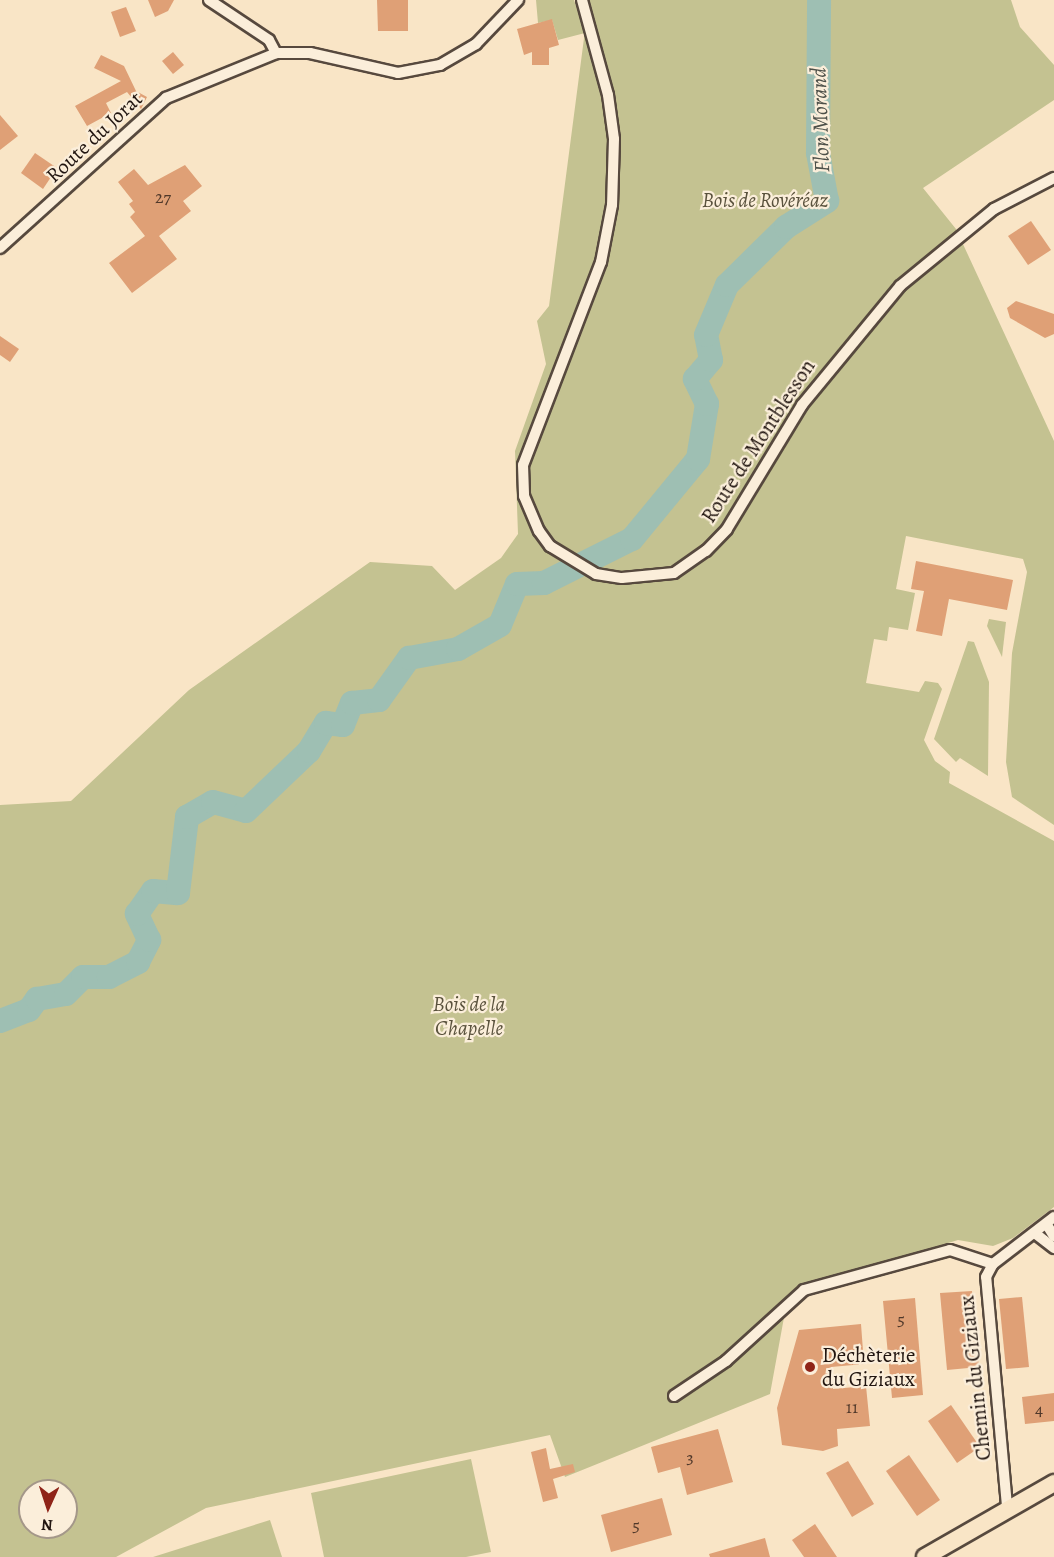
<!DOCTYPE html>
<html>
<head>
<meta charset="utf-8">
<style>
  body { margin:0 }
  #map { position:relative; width:1054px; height:1557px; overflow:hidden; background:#f9e5c6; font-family:Alegreya,serif }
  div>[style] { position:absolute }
  .green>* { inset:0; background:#c4c291 }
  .river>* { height:24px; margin:-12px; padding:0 12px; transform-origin:12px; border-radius:12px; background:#9ebfb3 }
  .building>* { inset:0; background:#dfa076 }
  .roads { filter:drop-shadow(2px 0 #57493e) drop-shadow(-2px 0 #57493e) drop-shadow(0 2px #57493e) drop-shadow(0 -2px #57493e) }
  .street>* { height:10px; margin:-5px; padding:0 5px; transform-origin:5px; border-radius:5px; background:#fbeeda }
  .primary>* { height:16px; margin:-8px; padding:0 8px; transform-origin:8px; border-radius:8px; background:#f9e5c6 }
  .dots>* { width:16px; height:16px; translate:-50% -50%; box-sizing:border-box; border:3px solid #fbeeda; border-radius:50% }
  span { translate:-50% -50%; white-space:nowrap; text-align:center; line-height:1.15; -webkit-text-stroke:4.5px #fbeeda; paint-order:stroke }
  .number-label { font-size:18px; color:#50382a }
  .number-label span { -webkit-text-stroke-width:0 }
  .street-label { font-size:21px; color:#211510 }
  .park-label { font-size:21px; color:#5a523d; font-style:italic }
  .poi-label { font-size:21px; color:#211510 }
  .left { translate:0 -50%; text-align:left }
  .water-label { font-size:22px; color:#4d5049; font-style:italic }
  .north { position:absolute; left:18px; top:1479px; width:60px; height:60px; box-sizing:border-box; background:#fbeeda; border:2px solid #a49789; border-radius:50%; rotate:183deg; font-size:16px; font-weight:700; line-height:24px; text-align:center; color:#211510 }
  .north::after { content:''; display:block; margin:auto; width:21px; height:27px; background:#8f2418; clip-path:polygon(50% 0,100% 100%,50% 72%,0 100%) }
</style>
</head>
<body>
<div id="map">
  <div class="green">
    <i style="clip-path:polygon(536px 0,574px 0,585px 33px,558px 40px,552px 20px,538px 23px)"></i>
    <i style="clip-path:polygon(evenodd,589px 0,1011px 0,1020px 27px,1054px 65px,1054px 100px,923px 188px,956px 229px,1054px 441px,1054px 825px,1012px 797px,1006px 762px,1012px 653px,1027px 572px,1023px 559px,906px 536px,896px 589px,915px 593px,908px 630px,889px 627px,887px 641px,874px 639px,866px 683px,919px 692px,925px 681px,938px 683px,942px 689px,924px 740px,935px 761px,950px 772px,949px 783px,1054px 841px,1054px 1207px,1013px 1238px,993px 1246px,958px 1240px,818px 1282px,785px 1312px,770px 1394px,565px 1477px,550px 1435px,206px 1508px,116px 1557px,0 1557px,0 805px,71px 801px,189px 690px,370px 562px,432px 566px,455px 590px,501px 558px,518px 534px,515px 451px,546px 364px,537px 321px,549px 306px,589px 0,30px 1491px,66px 1491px,66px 1527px,30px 1527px,30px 1491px)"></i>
    <i style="clip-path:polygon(989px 619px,1006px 622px,1002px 657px,987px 626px)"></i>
    <i style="clip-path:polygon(968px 641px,974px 642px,989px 682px,988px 776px,960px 758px,956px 762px,934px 739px)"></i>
    <i style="clip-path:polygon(471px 1459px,491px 1552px,466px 1557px,324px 1557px,311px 1493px)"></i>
    <i style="clip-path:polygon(270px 1520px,282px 1557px,153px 1557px)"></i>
  </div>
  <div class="river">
    <i style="left:0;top:1021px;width:31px;rotate:-21deg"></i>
    <i style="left:29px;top:1010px;width:14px;rotate:-54deg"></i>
    <i style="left:37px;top:999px;width:29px;rotate:-10deg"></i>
    <i style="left:66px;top:994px;width:24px;rotate:-45deg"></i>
    <i style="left:83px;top:977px;width:26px"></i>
    <i style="left:109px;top:977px;width:33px;rotate:-27deg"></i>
    <i style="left:138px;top:962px;width:25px;rotate:-63deg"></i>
    <i style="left:149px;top:940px;width:29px;rotate:-115deg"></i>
    <i style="left:137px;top:914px;width:28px;rotate:-55deg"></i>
    <i style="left:153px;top:891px;width:25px;rotate:5deg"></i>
    <i style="left:178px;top:893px;width:77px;rotate:-83.2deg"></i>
    <i style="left:187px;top:817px;width:30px;rotate:-30deg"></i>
    <i style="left:213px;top:802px;width:34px;rotate:15deg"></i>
    <i style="left:246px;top:811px;width:87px;rotate:-43.6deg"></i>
    <i style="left:309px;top:751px;width:33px;rotate:-59deg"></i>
    <i style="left:326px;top:723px;width:17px;rotate:7deg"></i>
    <i style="left:343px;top:725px;width:24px;rotate:-68deg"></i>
    <i style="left:352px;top:703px;width:27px;rotate:-6deg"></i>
    <i style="left:379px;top:700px;width:52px;rotate:-54.5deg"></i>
    <i style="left:409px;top:658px;width:50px;rotate:-10.4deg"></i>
    <i style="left:458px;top:649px;width:48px;rotate:-29.7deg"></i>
    <i style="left:500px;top:625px;width:44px;rotate:-67.5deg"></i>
    <i style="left:517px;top:584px;width:27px;rotate:-2deg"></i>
    <i style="left:544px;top:583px;width:98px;rotate:-26.6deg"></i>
    <i style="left:632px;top:539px;width:104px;rotate:-50.5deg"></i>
    <i style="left:698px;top:459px;width:56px;rotate:-80.7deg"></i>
    <i style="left:707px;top:404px;width:28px;rotate:-116deg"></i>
    <i style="left:695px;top:379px;width:25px;rotate:-50deg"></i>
    <i style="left:711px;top:360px;width:25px;rotate:-101deg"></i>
    <i style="left:706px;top:335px;width:54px;rotate:-67.2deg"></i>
    <i style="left:727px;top:285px;width:83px;rotate:-44.5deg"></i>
    <i style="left:786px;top:227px;width:49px;rotate:-32.4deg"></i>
    <i style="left:827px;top:201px;width:49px;rotate:-100.6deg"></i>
    <i style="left:818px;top:153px;width:153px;rotate:-89.6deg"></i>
  </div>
  <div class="building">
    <i style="clip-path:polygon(148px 0,174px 0,168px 11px,155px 17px)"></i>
    <i style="clip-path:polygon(377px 0,408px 0,408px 31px,378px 31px)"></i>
    <i style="clip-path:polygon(126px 7px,136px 31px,120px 37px,111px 12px)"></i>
    <i style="clip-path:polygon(552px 19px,559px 45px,549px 48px,549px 65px,532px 65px,532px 52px,524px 55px,517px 29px)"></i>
    <i style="clip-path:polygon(173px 52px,184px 65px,173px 74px,162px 61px)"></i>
    <i style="clip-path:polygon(101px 55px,124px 66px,136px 91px,147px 97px,141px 109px,127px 92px,106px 103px,111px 113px,87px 126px,75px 106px,121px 81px,94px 68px)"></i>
    <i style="clip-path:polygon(0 115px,18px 136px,0 150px)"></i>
    <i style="clip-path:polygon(35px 153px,57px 168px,43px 189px,21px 173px)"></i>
    <i style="clip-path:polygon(185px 165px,202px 186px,183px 201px,191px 211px,159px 236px,177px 259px,132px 293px,109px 263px,145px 236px,130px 217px,135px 212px,129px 204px,133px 201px,118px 182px,134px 169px,148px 185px)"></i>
    <i style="clip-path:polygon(1031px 221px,1051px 250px,1028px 265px,1008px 236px)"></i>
    <i style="clip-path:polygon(1016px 301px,1054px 314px,1054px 334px,1045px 338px,1010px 318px,1007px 308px)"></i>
    <i style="clip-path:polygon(0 336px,19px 349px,10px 362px,0 355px)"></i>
    <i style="clip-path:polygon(916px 561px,1013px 580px,1007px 610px,949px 599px,942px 636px,916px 631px,924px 591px,911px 589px)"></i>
    <i style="clip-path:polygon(972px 1291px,979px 1367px,947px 1370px,940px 1293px)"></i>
    <i style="clip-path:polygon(1022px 1297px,1029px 1367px,1006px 1369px,999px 1299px)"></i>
    <i style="clip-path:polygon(915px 1298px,923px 1395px,892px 1398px,883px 1301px)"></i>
    <i style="clip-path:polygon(861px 1324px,864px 1364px,831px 1367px,833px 1389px,866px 1386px,870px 1426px,837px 1429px,838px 1446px,823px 1451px,782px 1445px,777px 1408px,799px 1330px)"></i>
    <i style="clip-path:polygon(1054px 1393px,1054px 1421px,1025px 1424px,1022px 1397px)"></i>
    <i style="clip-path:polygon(951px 1405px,980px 1447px,957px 1463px,928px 1421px)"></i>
    <i style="clip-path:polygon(718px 1429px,733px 1482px,687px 1495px,680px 1467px,658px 1473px,651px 1447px)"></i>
    <i style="clip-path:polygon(546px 1448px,550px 1469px,573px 1464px,575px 1472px,553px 1479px,558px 1498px,543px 1502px,531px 1452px)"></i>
    <i style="clip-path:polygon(909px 1455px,940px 1500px,917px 1516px,886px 1471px)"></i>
    <i style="clip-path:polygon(848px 1461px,874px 1504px,852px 1517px,826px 1473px)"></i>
    <i style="clip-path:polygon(662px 1498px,672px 1535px,611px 1552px,601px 1515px)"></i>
    <i style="clip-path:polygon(815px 1524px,837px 1557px,804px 1557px,792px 1540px)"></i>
    <i style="clip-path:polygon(765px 1538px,770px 1557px,710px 1557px,709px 1554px)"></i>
  </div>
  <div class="roads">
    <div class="street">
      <i style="left:209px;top:0;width:72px;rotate:33.7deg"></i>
      <i style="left:269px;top:40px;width:15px;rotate:62deg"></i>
      <i style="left:582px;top:0;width:98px;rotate:74.7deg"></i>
      <i style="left:608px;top:95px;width:44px;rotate:82.2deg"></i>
      <i style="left:614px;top:139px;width:66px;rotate:91.7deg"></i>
      <i style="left:612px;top:205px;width:58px;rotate:100.9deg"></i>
      <i style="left:601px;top:262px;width:217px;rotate:111deg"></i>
      <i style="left:523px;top:465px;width:31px;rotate:88deg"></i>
      <i style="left:524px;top:496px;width:38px;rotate:67deg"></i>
      <i style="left:539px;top:531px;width:19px;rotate:54deg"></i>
      <i style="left:550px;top:546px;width:54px;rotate:31.3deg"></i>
      <i style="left:596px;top:574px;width:26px;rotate:9deg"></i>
      <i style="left:622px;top:578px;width:52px;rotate:-5.5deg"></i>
      <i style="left:674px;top:573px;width:39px;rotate:-35deg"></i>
      <i style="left:706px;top:551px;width:30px;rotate:-46deg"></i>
      <i style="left:727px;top:529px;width:145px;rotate:-58.8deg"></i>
      <i style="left:802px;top:405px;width:154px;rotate:-50.5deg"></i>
      <i style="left:900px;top:286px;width:122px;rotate:-39.3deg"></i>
      <i style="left:994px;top:209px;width:68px;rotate:-27.3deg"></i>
      <i style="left:0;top:248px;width:224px;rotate:-42.1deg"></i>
      <i style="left:166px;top:98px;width:119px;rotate:-22.2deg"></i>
      <i style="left:276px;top:53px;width:34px"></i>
      <i style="left:310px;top:53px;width:90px;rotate:12.8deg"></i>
      <i style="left:398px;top:73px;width:43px;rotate:-10.8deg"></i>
      <i style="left:440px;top:65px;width:42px;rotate:-30.3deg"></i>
      <i style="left:476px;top:44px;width:61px;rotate:-46.3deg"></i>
      <i style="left:1047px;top:1225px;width:13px;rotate:58deg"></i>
      <i style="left:1036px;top:1234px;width:23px;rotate:38deg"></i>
      <i style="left:674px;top:1396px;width:63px;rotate:-33.9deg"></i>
      <i style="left:726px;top:1361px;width:105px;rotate:-42.3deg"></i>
      <i style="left:804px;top:1290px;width:151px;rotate:-15.3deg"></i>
      <i style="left:950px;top:1250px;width:45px;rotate:18deg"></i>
      <i style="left:1007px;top:1506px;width:230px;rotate:-95.2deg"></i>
      <i style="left:986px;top:1277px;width:15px;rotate:-62deg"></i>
      <i style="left:993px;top:1264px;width:77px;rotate:-37.6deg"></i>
    </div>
    <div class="primary">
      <i style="left:925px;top:1557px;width:149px;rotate:-29.8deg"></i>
    </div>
  </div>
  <div class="dots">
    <i style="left:810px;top:1367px;background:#8f2418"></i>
  </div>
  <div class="number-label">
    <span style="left:163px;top:197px">27</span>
    <span style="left:901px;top:1319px">5</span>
    <span style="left:852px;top:1407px">11</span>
    <span style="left:1039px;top:1409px">4</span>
    <span style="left:690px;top:1457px">3</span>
    <span style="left:636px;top:1525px">5</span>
  </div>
  <div class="street-label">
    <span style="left:94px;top:137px;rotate:-43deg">Route du Jorat</span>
    <span style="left:758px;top:441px;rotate:-57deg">Route de Montblesson</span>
    <span style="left:975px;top:1378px;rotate:-96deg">Chemin du Giziaux</span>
  </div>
  <div class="park-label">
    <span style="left:765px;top:200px">Bois de Rovéréaz</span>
    <span style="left:469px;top:1016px">Bois de la<br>Chapelle</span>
  </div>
  <div class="poi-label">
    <span class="left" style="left:822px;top:1367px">Déchèterie<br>du Giziaux</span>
  </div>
  <div class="water-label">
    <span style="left:821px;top:120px;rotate:-92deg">Flon Morand</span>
  </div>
  <div class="north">N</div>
</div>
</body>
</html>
